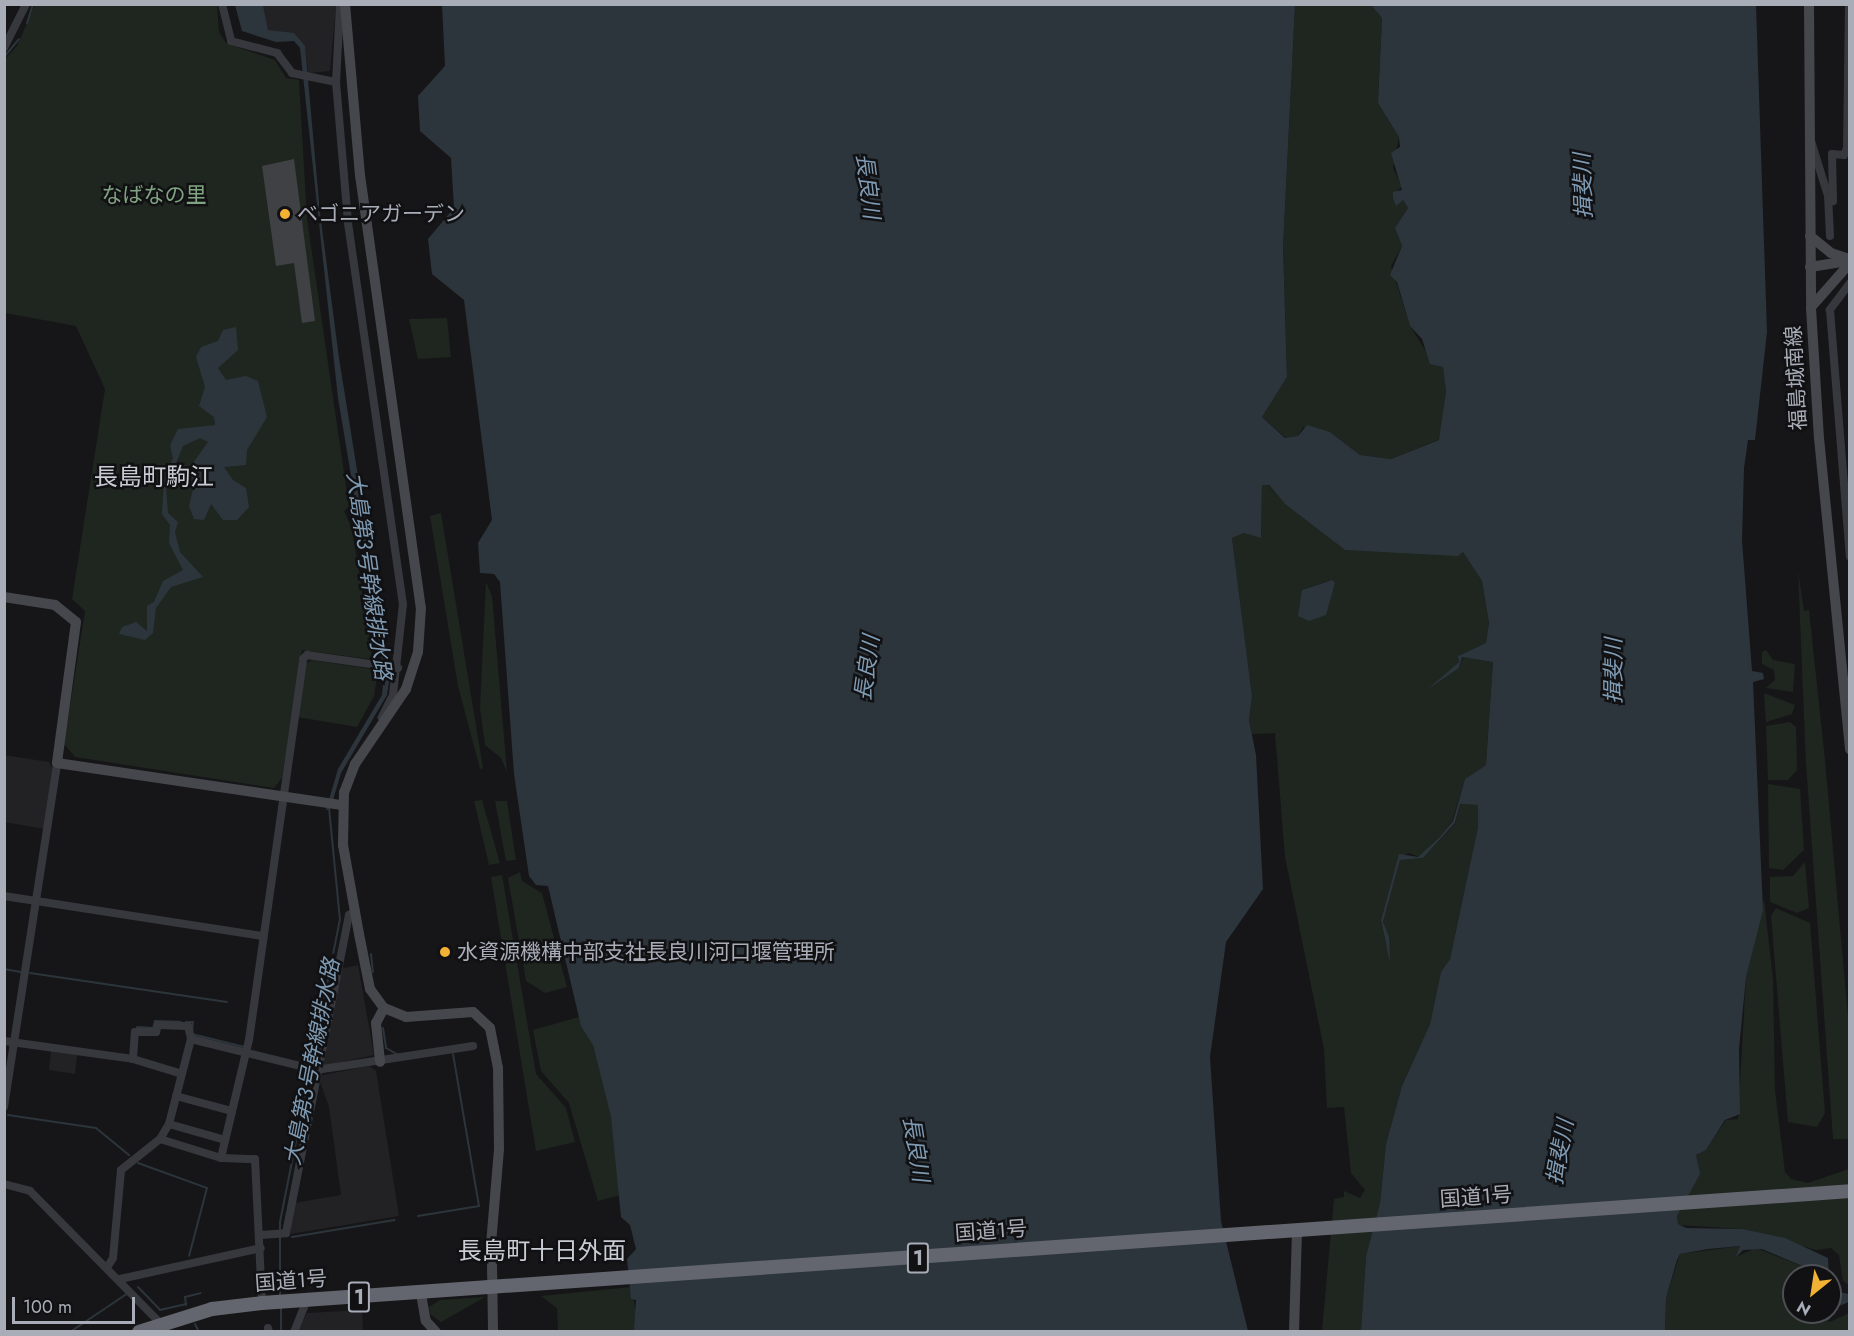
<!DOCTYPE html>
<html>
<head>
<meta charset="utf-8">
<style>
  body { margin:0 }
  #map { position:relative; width:1854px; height:1336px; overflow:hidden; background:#161618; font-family:Jost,"Noto Sans JP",sans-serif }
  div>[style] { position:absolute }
  .built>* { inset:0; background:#222225 }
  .green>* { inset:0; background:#1e261f }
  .water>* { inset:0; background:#2c353c }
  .stream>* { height:2px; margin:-1px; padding:0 1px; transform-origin:1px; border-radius:1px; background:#2c353c }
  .building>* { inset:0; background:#404145 }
  .secondary-tunnel>* { height:10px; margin-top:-5px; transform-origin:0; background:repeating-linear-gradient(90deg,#333438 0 10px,transparent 0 15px) }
  .street>* { height:8px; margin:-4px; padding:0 4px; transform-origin:4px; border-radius:4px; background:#37383d }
  .secondary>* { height:10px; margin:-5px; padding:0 5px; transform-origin:5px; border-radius:5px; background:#45474d }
  .highway>* { height:14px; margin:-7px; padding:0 7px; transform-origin:7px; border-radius:7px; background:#63666e }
  .dots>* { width:16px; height:16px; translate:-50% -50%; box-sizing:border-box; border:3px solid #111113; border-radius:50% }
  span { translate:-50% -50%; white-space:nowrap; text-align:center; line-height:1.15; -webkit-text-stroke:5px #111113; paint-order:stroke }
  .shield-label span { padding:2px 4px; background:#111113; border:2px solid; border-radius:4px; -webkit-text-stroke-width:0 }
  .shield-label { font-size:20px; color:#a8adb8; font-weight:700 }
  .park-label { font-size:21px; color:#7fa381 }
  .poi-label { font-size:21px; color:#a8adb8 }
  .left { translate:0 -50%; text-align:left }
  .street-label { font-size:21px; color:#a8adb8 }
  .water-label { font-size:22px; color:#7f9bb3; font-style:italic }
  .quarter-label { font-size:24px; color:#c9ccd4 }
  .frame { position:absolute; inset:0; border:6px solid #a8adb8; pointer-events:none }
  .north { position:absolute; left:1782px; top:1264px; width:60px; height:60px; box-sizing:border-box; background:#111113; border:2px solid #4d4f55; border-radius:50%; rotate:210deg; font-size:16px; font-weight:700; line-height:24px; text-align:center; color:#a8adb8 }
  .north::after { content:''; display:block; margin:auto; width:21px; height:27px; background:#f2b134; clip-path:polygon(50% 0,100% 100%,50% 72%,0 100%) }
  .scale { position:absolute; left:12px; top:1297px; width:123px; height:27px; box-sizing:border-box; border:3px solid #a8adb8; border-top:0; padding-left:8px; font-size:18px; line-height:21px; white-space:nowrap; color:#a8adb8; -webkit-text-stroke:4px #111113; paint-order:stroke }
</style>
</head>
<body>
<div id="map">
  <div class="built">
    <i style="clip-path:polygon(263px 5px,336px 5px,330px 71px,308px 73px,305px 46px,289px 33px,268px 30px)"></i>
    <i style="clip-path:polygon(4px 755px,49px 762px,53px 769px,44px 829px,5px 822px)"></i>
    <i style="clip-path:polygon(358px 965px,374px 1055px,323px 1066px,340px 969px)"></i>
    <i style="clip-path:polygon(51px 1051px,77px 1055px,75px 1074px,49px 1070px)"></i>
    <i style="clip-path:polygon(369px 1066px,376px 1071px,399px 1216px,290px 1234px,294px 1203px,341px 1195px,329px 1107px,318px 1076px)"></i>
    <i style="clip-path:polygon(362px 1310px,363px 1331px,297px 1332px,307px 1313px)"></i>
  </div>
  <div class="green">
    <i style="clip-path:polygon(35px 5px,217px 5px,219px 32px,226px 43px,275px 60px,286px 78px,299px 80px,307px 219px,349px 507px,344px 511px,352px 529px,372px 655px,369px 659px,302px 650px,282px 778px,274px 788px,75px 757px,64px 744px,85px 611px,72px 599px,105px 389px,76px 326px,5px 313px,4px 60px,17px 46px)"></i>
    <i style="clip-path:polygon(1295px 5px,1371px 5px,1382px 18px,1378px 103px,1399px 137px,1393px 168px,1402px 187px,1397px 191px,1408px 208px,1395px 228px,1402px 246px,1391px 266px,1410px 326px,1430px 358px,1443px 367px,1446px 392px,1444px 430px,1438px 440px,1391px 459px,1360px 455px,1330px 432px,1303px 427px,1298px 436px,1286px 438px,1262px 417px,1287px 377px,1283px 247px)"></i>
    <i style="clip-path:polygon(447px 318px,451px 357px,418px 359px,409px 319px)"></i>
    <i style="clip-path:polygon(evenodd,1262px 485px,1268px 485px,1285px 504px,1345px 550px,1463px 552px,1482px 581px,1489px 623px,1486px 643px,1458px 656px,1459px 662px,1435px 684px,1459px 668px,1463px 657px,1493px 662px,1486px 765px,1465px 779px,1452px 821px,1439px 839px,1419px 857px,1409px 853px,1398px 858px,1381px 920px,1387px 951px,1383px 922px,1400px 860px,1423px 858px,1455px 824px,1460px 804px,1478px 805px,1478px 827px,1450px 959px,1441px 972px,1430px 1024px,1402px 1086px,1386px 1144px,1380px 1203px,1366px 1256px,1361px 1331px,1322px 1331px,1334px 1199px,1344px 1197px,1344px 1191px,1360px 1198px,1365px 1190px,1351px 1173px,1344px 1107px,1327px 1108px,1324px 1049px,1285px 857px,1275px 733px,1252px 734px,1249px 720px,1252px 696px,1232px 538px,1244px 533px,1261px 538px,1262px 485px,1331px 580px,1335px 584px,1324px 616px,1298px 616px,1304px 589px,1331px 580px)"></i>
    <i style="clip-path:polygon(441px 513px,483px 768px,480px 769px,458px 686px,430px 516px)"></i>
    <i style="clip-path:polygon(1798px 571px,1804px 611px,1809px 610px,1825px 760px,1849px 1028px,1849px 1139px,1833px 1139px,1806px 763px)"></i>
    <i style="clip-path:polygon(486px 582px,492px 596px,507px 772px,501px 758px,485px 745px,480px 708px)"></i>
    <i style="clip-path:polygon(1766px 650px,1773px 660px,1795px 664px,1793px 692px,1766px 688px,1775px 680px,1774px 670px,1762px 664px,1762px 652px)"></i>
    <i style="clip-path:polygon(312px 660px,378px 670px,374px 696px,357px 727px,297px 717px,306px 664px)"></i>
    <i style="clip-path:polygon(1764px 693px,1795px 705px,1792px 714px,1766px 722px)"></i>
    <i style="clip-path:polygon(1790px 722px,1796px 727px,1797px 770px,1788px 780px,1768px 780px,1766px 726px)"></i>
    <i style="clip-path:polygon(1768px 784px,1800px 789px,1804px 850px,1783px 870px,1769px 868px)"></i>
    <i style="clip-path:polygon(482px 800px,500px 863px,489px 865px,474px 801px)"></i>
    <i style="clip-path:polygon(495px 801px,507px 801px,516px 860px,506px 861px)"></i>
    <i style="clip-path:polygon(1805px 862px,1809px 908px,1797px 913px,1770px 902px,1770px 877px,1793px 876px)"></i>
    <i style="clip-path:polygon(520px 872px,522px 881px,542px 893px,567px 987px,545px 993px,526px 981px,508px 878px)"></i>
    <i style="clip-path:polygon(502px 875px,536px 1074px,566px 1108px,575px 1142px,536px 1151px,491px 877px)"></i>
    <i style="clip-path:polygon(1764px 899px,1773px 980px,1775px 1090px,1785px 1172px,1791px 1179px,1808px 1183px,1849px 1169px,1849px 1285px,1843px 1281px,1839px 1255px,1831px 1248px,1816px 1250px,1742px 1229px,1678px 1225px,1677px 1216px,1697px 1171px,1696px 1155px,1706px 1150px,1726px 1120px,1738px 1119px,1746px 977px)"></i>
    <i style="clip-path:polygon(1776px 908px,1810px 923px,1825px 1113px,1817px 1127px,1788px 1122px,1771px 916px)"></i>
    <i style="clip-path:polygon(579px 1017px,593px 1045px,611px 1117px,621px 1195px,598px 1201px,569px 1103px,541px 1071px,533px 1030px)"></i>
    <i style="clip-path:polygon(1740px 1246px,1738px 1256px,1756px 1248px,1812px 1270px,1813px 1276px,1794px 1276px,1794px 1312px,1815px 1312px,1830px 1322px,1849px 1313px,1849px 1331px,1665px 1331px,1666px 1298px,1680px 1254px)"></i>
    <i style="clip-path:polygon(631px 1287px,638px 1322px,634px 1331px,558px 1331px,557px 1308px,541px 1296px)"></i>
    <i style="clip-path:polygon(485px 1297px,441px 1322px,430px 1314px,429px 1307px,440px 1300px)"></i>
  </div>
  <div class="water">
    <i style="clip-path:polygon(235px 5px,263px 5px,268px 30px,294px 33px,305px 46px,320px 213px,339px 358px,390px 675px,387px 695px,341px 773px,330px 810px,326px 810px,338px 769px,382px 695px,384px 673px,338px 398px,300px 48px,294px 41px,276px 42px,242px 31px)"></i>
    <i style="clip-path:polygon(442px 5px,1295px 5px,1283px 247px,1287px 377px,1262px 417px,1285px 438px,1298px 436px,1307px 425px,1330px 432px,1360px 455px,1391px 459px,1439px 440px,1446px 392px,1443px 367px,1430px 364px,1422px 339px,1410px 326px,1397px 282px,1390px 275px,1402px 246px,1395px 228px,1408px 208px,1403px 200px,1396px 206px,1393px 198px,1393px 192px,1402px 190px,1391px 153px,1400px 147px,1399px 137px,1378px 103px,1382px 18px,1371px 5px,1756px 5px,1767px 332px,1755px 440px,1748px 440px,1744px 468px,1742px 540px,1752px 671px,1763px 673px,1764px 679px,1753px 682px,1763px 910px,1746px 977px,1739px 1049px,1740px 1114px,1725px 1120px,1706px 1150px,1696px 1155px,1700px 1174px,1677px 1216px,1678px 1224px,1686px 1228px,1742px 1229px,1785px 1238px,1828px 1258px,1829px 1276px,1813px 1276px,1812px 1270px,1762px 1249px,1743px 1250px,1736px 1257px,1740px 1246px,1708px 1249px,1680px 1254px,1677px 1260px,1666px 1298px,1665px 1331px,1361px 1331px,1366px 1256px,1380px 1203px,1386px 1144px,1402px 1086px,1430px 1024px,1441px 972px,1450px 959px,1478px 827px,1478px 805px,1460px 804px,1455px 823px,1423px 858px,1400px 860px,1383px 922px,1389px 937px,1390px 963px,1381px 920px,1399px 854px,1418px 857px,1439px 838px,1453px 821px,1465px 779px,1486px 765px,1493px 662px,1462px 657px,1459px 668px,1428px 689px,1459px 662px,1458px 656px,1486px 643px,1489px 623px,1482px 581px,1463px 552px,1458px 556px,1345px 550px,1285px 504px,1269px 485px,1262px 485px,1261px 538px,1244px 533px,1232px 538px,1252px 696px,1249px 720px,1256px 755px,1263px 889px,1226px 942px,1210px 1057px,1221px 1221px,1248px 1331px,634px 1331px,636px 1300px,631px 1299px,627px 1259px,636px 1249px,630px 1225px,621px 1217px,611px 1117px,593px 1045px,581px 1026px,548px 886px,536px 885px,529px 876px,514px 774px,500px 582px,494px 574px,480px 573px,478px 543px,492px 520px,464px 300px,432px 274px,428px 239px,454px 208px,451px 158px,420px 131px,418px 96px,445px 66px)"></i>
    <i style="clip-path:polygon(236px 327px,238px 350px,218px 368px,226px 380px,246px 376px,258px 381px,267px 417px,247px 450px,246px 465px,224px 467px,233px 480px,246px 488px,249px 507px,237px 520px,223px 520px,211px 504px,204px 520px,194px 519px,189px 506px,193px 489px,191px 466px,208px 442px,200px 438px,183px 446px,166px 487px,168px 513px,178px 522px,175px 532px,180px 552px,203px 577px,171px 587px,156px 608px,153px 633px,145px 640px,119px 634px,122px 627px,136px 622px,147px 631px,147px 606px,154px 602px,163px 581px,183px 570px,169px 543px,170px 525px,162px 514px,164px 480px,173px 458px,170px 445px,178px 429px,215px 425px,214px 417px,199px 406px,205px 387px,196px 357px,201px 347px,218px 341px,223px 330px)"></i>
    <i style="clip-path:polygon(1332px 580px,1335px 583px,1326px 615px,1309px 621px,1298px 616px,1302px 590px)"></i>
    <i style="clip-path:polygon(1830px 1281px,1839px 1292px,1849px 1294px,1849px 1302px,1834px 1308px,1829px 1320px,1820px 1320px,1815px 1312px,1830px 1312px)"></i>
  </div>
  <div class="stream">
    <i style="left:27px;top:23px;width:20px;rotate:-72deg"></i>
    <i style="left:4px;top:57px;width:23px;rotate:-50deg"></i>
    <i style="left:371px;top:954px;width:18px;rotate:84deg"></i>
    <i style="left:4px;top:969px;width:17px;rotate:10deg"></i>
    <i style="left:30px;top:973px;width:199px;rotate:8.4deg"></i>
    <i style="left:186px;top:1022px;width:7px"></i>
    <i style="left:193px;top:1022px;width:12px;rotate:95deg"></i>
    <i style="left:192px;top:1034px;width:54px;rotate:14deg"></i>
    <i style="left:137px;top:1027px;width:16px;rotate:4deg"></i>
    <i style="left:153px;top:1028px;width:7px;rotate:-74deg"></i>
    <i style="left:155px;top:1021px;width:25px;rotate:2deg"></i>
    <i style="left:383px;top:1028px;width:20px;rotate:81deg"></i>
    <i style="left:386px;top:1048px;width:13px;rotate:29deg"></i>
    <i style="left:8px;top:1115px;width:89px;rotate:8.4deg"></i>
    <i style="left:96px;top:1128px;width:43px;rotate:39.3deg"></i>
    <i style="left:138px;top:1163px;width:73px;rotate:19.9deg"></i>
    <i style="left:207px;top:1188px;width:70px;rotate:104.8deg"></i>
    <i style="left:418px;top:1216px;width:62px;rotate:-9.3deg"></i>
    <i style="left:479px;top:1206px;width:154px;rotate:-99.7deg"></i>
    <i style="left:292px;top:1237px;width:104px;rotate:-9.4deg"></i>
    <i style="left:138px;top:1287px;width:32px;rotate:46deg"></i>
    <i style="left:160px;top:1310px;width:27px;rotate:-13deg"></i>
    <i style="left:280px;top:1296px;width:74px;rotate:-90deg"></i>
    <i style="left:280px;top:1222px;width:308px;rotate:-78.8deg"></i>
    <i style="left:340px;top:920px;width:113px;rotate:-95.6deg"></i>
    <i style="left:186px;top:1305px;width:8px;rotate:-97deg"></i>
    <i style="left:185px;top:1297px;width:16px;rotate:-14deg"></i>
    <i style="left:281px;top:1307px;width:25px;rotate:90deg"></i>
    <i style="left:195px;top:1324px;width:9px;rotate:63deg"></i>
    <i style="left:70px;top:1332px;width:70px;rotate:-33.9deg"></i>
  </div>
  <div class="building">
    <i style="clip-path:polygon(294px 159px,315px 321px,302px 323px,294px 263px,276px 266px,262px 166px)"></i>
  </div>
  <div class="secondary-tunnel">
    <i style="left:491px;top:1244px;width:21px;rotate:87deg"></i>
  </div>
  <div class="street">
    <i style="left:222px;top:4px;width:38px;rotate:76deg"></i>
    <i style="left:231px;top:41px;width:48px;rotate:14.6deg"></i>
    <i style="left:277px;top:53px;width:25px;rotate:53deg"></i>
    <i style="left:292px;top:73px;width:45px;rotate:11.6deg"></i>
    <i style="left:340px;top:4px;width:78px;rotate:92.9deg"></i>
    <i style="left:336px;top:82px;width:142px;rotate:85.1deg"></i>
    <i style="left:348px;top:223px;width:385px;rotate:81.8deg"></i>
    <i style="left:403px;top:604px;width:92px;rotate:96.3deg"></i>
    <i style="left:393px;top:695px;width:25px;rotate:117deg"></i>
    <i style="left:4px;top:48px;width:49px;rotate:-63.4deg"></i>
    <i style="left:1811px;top:141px;width:58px;rotate:72.8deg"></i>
    <i style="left:1828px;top:196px;width:40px;rotate:87.1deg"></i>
    <i style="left:1829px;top:202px;width:4px;rotate:-14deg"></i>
    <i style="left:1833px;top:201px;width:47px;rotate:-91.2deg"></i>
    <i style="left:1832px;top:154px;width:12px;rotate:5deg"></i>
    <i style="left:1844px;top:155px;width:8px;rotate:-67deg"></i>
    <i style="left:1847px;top:148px;width:144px;rotate:-89.2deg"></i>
    <i style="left:1850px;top:283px;width:34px;rotate:127deg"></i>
    <i style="left:1830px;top:310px;width:247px;rotate:85.4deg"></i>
    <i style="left:4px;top:896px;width:260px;rotate:8.8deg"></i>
    <i style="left:4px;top:1041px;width:130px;rotate:7.9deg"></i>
    <i style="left:133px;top:1059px;width:51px;rotate:17deg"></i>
    <i style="left:133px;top:1059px;width:27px;rotate:-86deg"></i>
    <i style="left:135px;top:1032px;width:21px"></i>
    <i style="left:156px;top:1032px;width:7px;rotate:-74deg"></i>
    <i style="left:158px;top:1025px;width:30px;rotate:2deg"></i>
    <i style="left:188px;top:1026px;width:13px;rotate:77deg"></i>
    <i style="left:176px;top:1096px;width:58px;rotate:15deg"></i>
    <i style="left:4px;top:1107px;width:348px;rotate:-81.2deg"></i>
    <i style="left:169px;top:1124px;width:58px;rotate:15.9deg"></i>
    <i style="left:160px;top:1139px;width:17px;rotate:-59deg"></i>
    <i style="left:169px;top:1124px;width:88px;rotate:-75.5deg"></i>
    <i style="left:191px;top:1039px;width:129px;rotate:13.9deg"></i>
    <i style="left:316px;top:1070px;width:159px;rotate:-8.7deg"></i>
    <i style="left:221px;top:1158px;width:34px;rotate:2deg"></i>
    <i style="left:255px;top:1159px;width:144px;rotate:87.2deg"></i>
    <i style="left:4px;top:1184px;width:27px;rotate:15deg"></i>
    <i style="left:30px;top:1191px;width:184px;rotate:45.4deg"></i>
    <i style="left:260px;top:1235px;width:26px;rotate:-4deg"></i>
    <i style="left:286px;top:1233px;width:324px;rotate:-78.8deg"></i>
    <i style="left:349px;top:915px;width:7px;rotate:-34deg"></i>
    <i style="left:108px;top:1266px;width:9px;rotate:-58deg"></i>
    <i style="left:113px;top:1258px;width:88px;rotate:-84.8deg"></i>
    <i style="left:121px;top:1170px;width:50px;rotate:-38.5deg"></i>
    <i style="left:160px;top:1139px;width:64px;rotate:17.3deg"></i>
    <i style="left:221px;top:1158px;width:121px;rotate:-76.7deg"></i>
    <i style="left:249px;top:1040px;width:385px;rotate:-81.9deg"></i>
    <i style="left:303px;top:659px;width:6px;rotate:-45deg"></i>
    <i style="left:307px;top:655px;width:92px;rotate:8.1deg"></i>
    <i style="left:120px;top:1279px;width:144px;rotate:-12.4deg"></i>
    <i style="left:268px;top:1328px;width:4px;rotate:76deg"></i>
    <i style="left:294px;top:1332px;width:35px;rotate:-68deg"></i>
  </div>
  <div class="secondary">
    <i style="left:345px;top:4px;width:172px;rotate:85deg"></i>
    <i style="left:360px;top:175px;width:437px;rotate:82deg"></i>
    <i style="left:421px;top:608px;width:44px;rotate:93.9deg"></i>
    <i style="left:418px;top:652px;width:39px;rotate:108deg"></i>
    <i style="left:406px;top:689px;width:91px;rotate:124.2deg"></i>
    <i style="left:355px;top:764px;width:30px;rotate:111deg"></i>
    <i style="left:344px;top:792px;width:53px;rotate:91.1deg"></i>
    <i style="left:343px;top:845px;width:90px;rotate:79.8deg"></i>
    <i style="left:359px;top:934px;width:56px;rotate:78.7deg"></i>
    <i style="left:370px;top:989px;width:24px;rotate:54deg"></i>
    <i style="left:384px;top:1008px;width:17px;rotate:118deg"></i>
    <i style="left:376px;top:1023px;width:39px;rotate:84deg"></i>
    <i style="left:1809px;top:4px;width:304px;rotate:89.6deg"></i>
    <i style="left:1811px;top:308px;width:130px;rotate:86.5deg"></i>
    <i style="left:1819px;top:438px;width:313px;rotate:84.3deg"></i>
    <i style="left:1810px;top:236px;width:27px;rotate:39deg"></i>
    <i style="left:1831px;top:253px;width:20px;rotate:18deg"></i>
    <i style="left:1810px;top:267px;width:38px;rotate:-9deg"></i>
    <i style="left:1813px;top:305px;width:56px;rotate:-48.6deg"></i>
    <i style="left:4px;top:597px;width:52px;rotate:8.9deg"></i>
    <i style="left:55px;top:605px;width:27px;rotate:39deg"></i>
    <i style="left:76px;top:622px;width:142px;rotate:97.7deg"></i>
    <i style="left:57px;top:763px;width:288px;rotate:8.4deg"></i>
    <i style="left:384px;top:1008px;width:24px;rotate:22deg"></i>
    <i style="left:406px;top:1017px;width:67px;rotate:-4.3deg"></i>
    <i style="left:473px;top:1012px;width:23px;rotate:43deg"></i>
    <i style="left:490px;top:1028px;width:41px;rotate:78.7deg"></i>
    <i style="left:498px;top:1068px;width:81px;rotate:89.3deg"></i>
    <i style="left:499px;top:1149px;width:95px;rotate:94.8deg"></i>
    <i style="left:492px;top:1265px;width:67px;rotate:89.1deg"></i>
    <i style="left:421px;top:1294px;width:27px;rotate:80deg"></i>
    <i style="left:426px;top:1321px;width:15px;rotate:48deg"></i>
    <i style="left:1294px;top:1332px;width:101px;rotate:-88.3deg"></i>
  </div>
  <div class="highway">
    <i style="left:139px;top:1332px;width:77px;rotate:-17.5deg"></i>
    <i style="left:212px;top:1309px;width:50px;rotate:-6.8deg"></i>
    <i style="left:262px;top:1303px;width:1592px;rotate:-4.03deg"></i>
  </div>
  <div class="dots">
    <i style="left:285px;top:214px;background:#f2b134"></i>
    <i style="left:445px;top:952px;background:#f2b134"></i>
  </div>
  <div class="shield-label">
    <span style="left:918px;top:1258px">1</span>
    <span style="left:359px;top:1297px">1</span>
  </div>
  <div class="park-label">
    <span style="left:154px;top:195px">なばなの里</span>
  </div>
  <div class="poi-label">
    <span class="left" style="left:297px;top:214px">ベゴニアガーデン</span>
    <span class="left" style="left:457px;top:952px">水資源機構中部支社長良川河口堰管理所</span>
  </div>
  <div class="street-label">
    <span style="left:1796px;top:378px;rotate:-93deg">福島城南線</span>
    <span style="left:1476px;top:1197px;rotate:-4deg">国道1号</span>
    <span style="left:991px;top:1231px;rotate:-4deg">国道1号</span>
    <span style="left:291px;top:1281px;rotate:-4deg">国道1号</span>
  </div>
  <div class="water-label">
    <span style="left:868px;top:186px;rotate:83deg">長良川</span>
    <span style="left:1583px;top:186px;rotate:-92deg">揖斐川</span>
    <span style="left:369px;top:576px;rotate:82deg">大島第3号幹線排水路</span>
    <span style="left:867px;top:668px;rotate:-82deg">長良川</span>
    <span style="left:1614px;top:671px;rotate:-90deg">揖斐川</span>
    <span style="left:312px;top:1062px;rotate:-79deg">大島第3号幹線排水路</span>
    <span style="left:916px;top:1149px;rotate:81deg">長良川</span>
    <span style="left:1560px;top:1152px;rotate:-80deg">揖斐川</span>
  </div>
  <div class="quarter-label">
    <span style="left:154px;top:477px">長島町駒江</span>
    <span style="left:542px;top:1251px">長島町十日外面</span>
  </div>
  <div class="frame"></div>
  <div class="north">N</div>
  <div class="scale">100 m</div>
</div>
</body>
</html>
